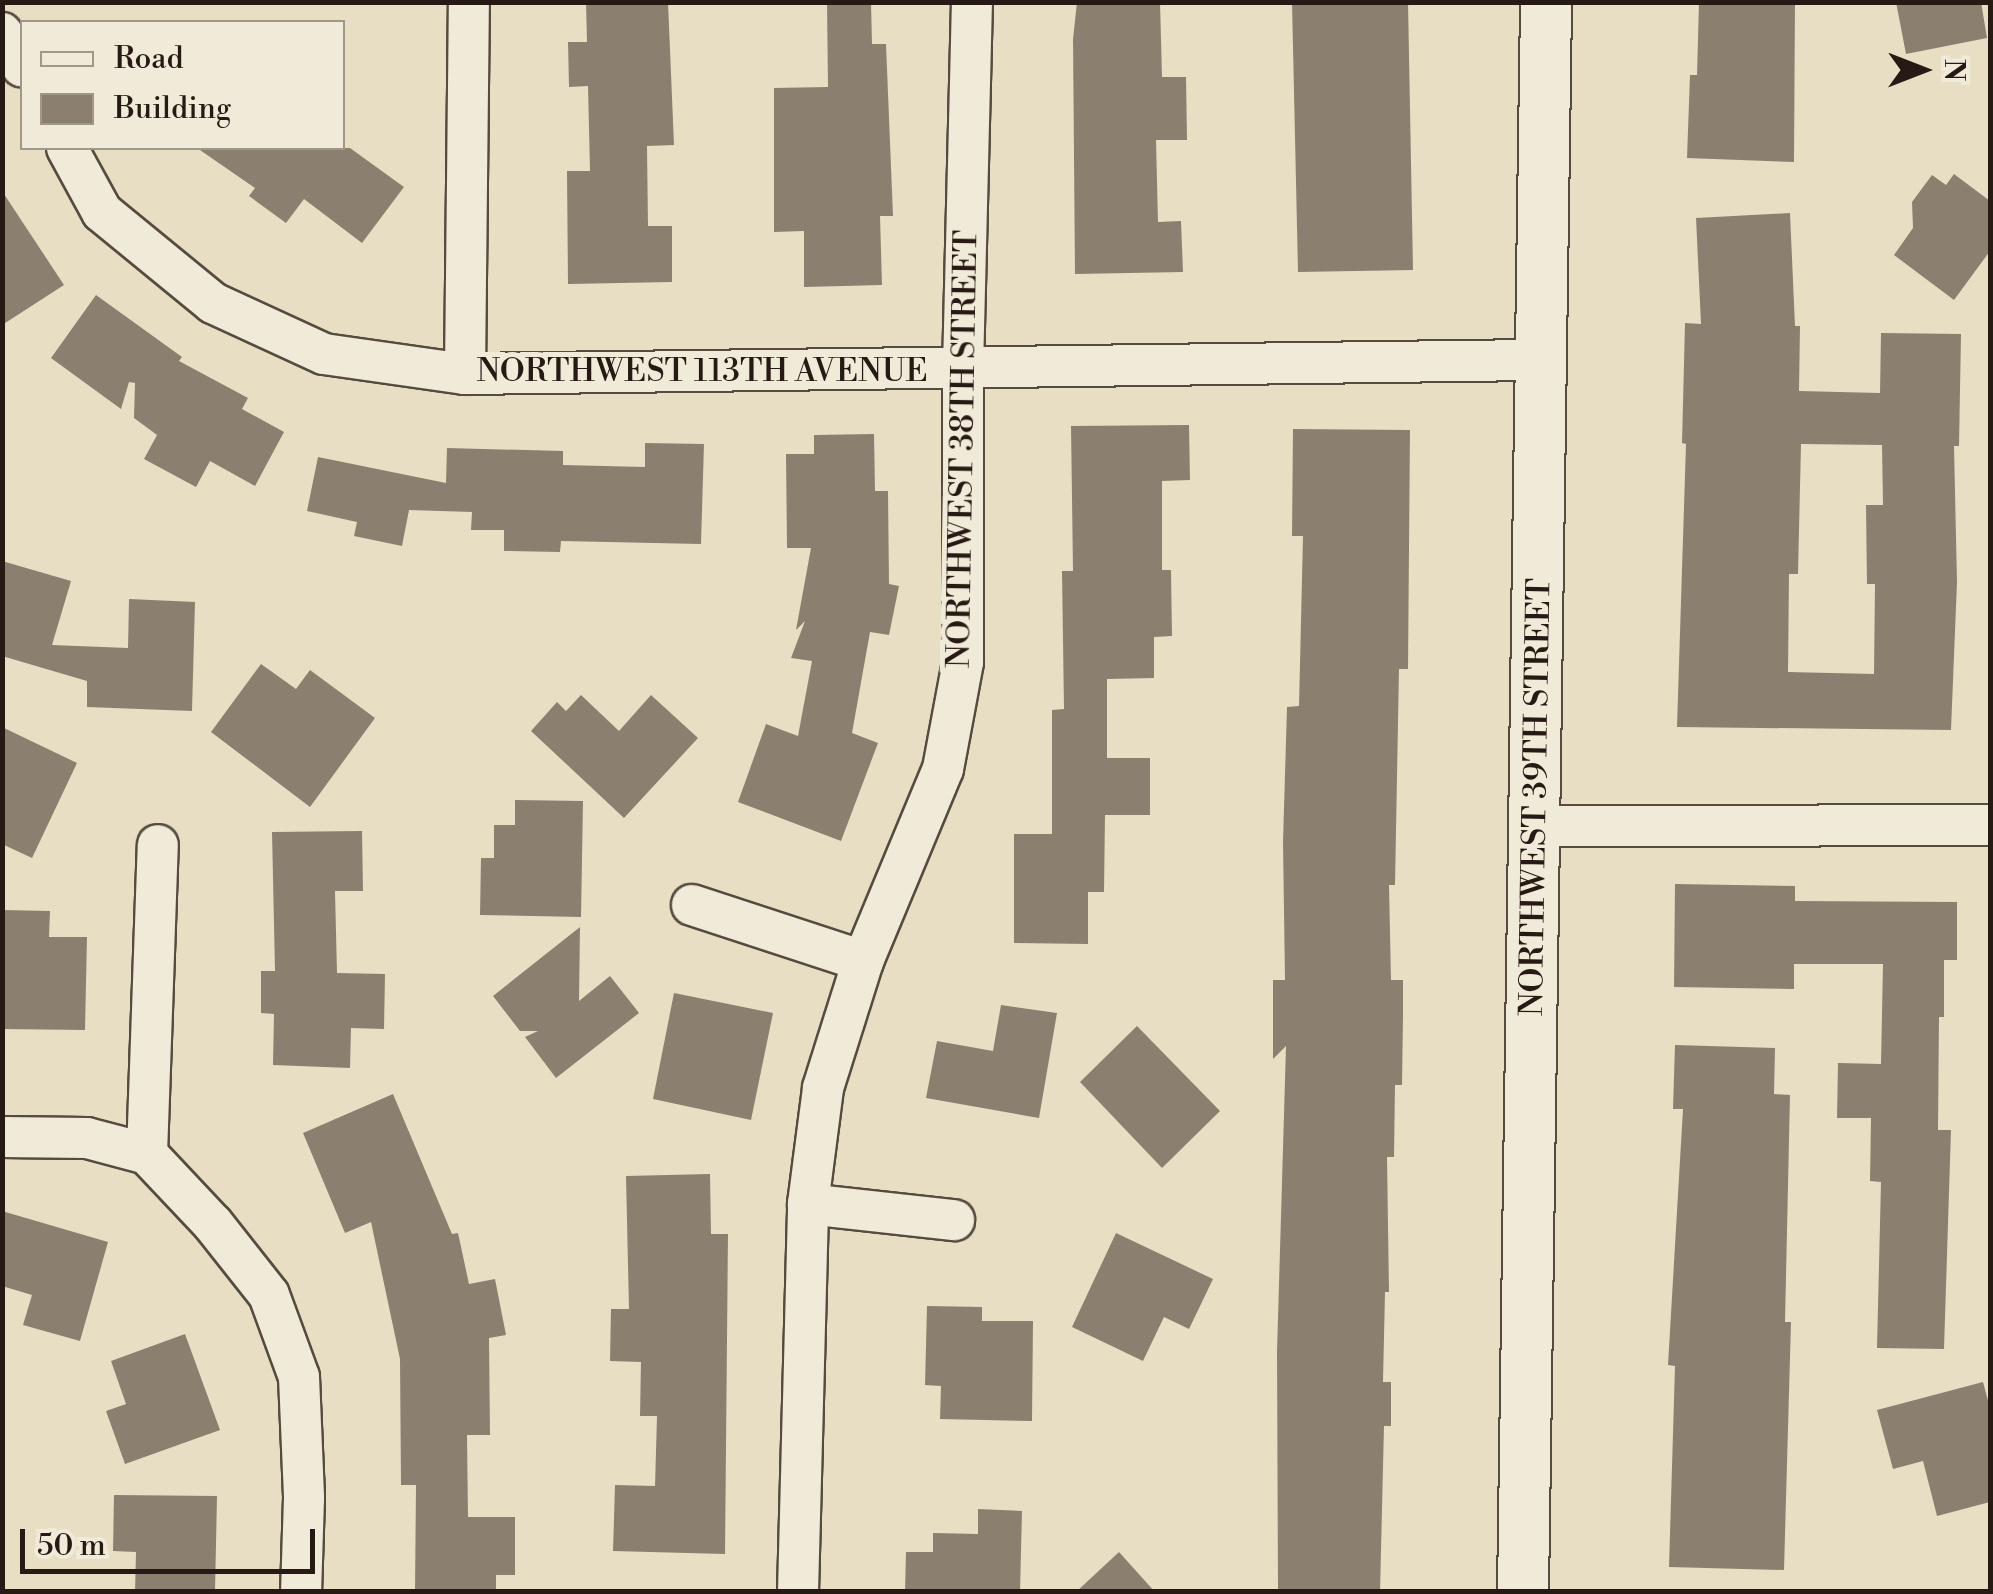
<!DOCTYPE html>
<html>
<head>
<meta charset="utf-8">
<style>
  body { margin:0 }
  #map { position:relative; width:1993px; height:1594px; overflow:hidden; background:#e8dec3; font-family:"Libre Bodoni",serif }
  div>[style] { position:absolute }
  .building>* { inset:0; background:#8b806f }
  .roads { filter:drop-shadow(2px 0 #574b40) drop-shadow(-2px 0 #574b40) drop-shadow(0 2px #574b40) drop-shadow(0 -2px #574b40) }
  .minor>* { height:40px; margin:-20px; padding:0 20px; transform-origin:20px; border-radius:20px; background:#f0ead8 }
  .tertiary>* { height:50px; margin:-25px; padding:0 25px; transform-origin:25px; border-radius:25px; background:#f0ead8 }
  span { translate:-50% -50%; white-space:nowrap; text-align:center; line-height:1.15; -webkit-text-stroke:10px #f0ead8; paint-order:stroke }
  .street-label { font-size:32px; color:#271a14 }
  .frame { position:absolute; inset:0; border:5px solid #271a14; pointer-events:none }
  .legend { position:absolute; left:20px; top:20px; width:325px; height:130px; box-sizing:border-box; background:#f0ead8; border:2px solid #a0978a; margin:0; padding:12px 18px; list-style:none; font-size:30px; color:#271a14 }
  .legend li { display:flex; align-items:center; gap:20px; height:50px }
  .legend b { width:50px; border:2px solid #a0978a }
  .north { position:absolute; left:1873px; top:20px; width:100px; height:100px; -webkit-text-stroke:8px #f0ead8; paint-order:stroke; rotate:90deg; font-size:28px; font-weight:700; line-height:40px; text-align:center; color:#271a14 }
  .north::after { content:''; display:block; margin:auto; width:35px; height:45px; background:#271a14; clip-path:polygon(50% 0,100% 100%,50% 72%,0 100%) }
  .scale { position:absolute; left:20px; top:1529px; width:295px; height:45px; box-sizing:border-box; border:5px solid #271a14; border-top:0; padding-left:12px; font-size:30px; line-height:35px; white-space:nowrap; color:#271a14; -webkit-text-stroke:8px #f0ead8; paint-order:stroke }
</style>
</head>
<body>
<div id="map">
  <div class="building">
    <i style="clip-path:polygon(586px 2px,668px 2px,674px 145px,647px 146px,648px 226px,672px 226px,672px 282px,568px 284px,567px 171px,590px 171px,588px 86px,569px 87px,568px 42px,587px 42px)"></i>
    <i style="clip-path:polygon(827px 2px,871px 2px,872px 44px,886px 44px,893px 216px,880px 216px,882px 285px,804px 287px,804px 231px,774px 232px,774px 88px,828px 87px)"></i>
    <i style="clip-path:polygon(1077px 2px,1160px 2px,1162px 77px,1186px 77px,1187px 140px,1156px 140px,1158px 222px,1181px 221px,1183px 272px,1075px 274px,1073px 39px)"></i>
    <i style="clip-path:polygon(1292px 2px,1408px 2px,1413px 270px,1298px 272px)"></i>
    <i style="clip-path:polygon(1699px 2px,1795px 2px,1794px 162px,1687px 158px,1690px 75px,1697px 75px)"></i>
    <i style="clip-path:polygon(1896px 2px,1981px 2px,1987px 38px,1906px 54px)"></i>
    <i style="clip-path:polygon(197px 148px,350px 148px,404px 187px,362px 243px,304px 199px,286px 223px,249px 196px,255px 188px)"></i>
    <i style="clip-path:polygon(1954px 174px,1990px 201px,1990px 251px,1954px 300px,1894px 255px,1913px 228px,1912px 202px,1932px 175px,1946px 185px)"></i>
    <i style="clip-path:polygon(2px 191px,64px 285px,2px 325px)"></i>
    <i style="clip-path:polygon(evenodd,1790px 213px,1795px 326px,1800px 326px,1799px 391px,1880px 393px,1881px 333px,1961px 334px,1959px 446px,1954px 446px,1957px 582px,1951px 730px,1677px 727px,1686px 444px,1682px 443px,1685px 323px,1701px 324px,1696px 218px,1790px 213px,1801px 444px,1882px 445px,1883px 505px,1866px 505px,1867px 584px,1875px 584px,1874px 674px,1788px 672px,1789px 574px,1798px 574px,1801px 444px)"></i>
    <i style="clip-path:polygon(96px 295px,182px 357px,179px 361px,248px 398px,242px 409px,284px 432px,255px 486px,210px 461px,196px 487px,144px 459px,157px 435px,134px 418px,135px 383px,129px 382px,121px 409px,51px 358px)"></i>
    <i style="clip-path:polygon(1189px 425px,1190px 480px,1162px 481px,1162px 570px,1171px 570px,1172px 636px,1154px 637px,1154px 678px,1107px 679px,1107px 758px,1150px 758px,1150px 815px,1105px 815px,1104px 892px,1088px 892px,1088px 944px,1014px 943px,1014px 834px,1052px 834px,1052px 710px,1064px 709px,1062px 571px,1073px 571px,1071px 426px)"></i>
    <i style="clip-path:polygon(1293px 429px,1410px 430px,1408px 669px,1399px 669px,1395px 885px,1389px 885px,1391px 980px,1403px 980px,1403px 1017px,1402px 1085px,1395px 1085px,1394px 1157px,1387px 1157px,1389px 1292px,1385px 1292px,1383px 1382px,1391px 1382px,1391px 1426px,1384px 1426px,1380px 1592px,1278px 1592px,1277px 1352px,1286px 1046px,1273px 1059px,1273px 980px,1285px 980px,1283px 842px,1287px 707px,1299px 706px,1303px 536px,1292px 536px)"></i>
    <i style="clip-path:polygon(874px 434px,875px 491px,888px 491px,889px 584px,899px 586px,889px 635px,870px 632px,852px 733px,878px 743px,841px 841px,738px 802px,766px 724px,798px 736px,812px 661px,791px 658px,805px 621px,796px 630px,811px 548px,787px 548px,786px 454px,814px 454px,814px 435px)"></i>
    <i style="clip-path:polygon(645px 443px,704px 444px,701px 544px,561px 541px,560px 552px,504px 551px,504px 530px,471px 530px,472px 512px,409px 510px,402px 546px,354px 536px,357px 522px,307px 511px,318px 457px,446px 483px,447px 448px,563px 451px,563px 465px,645px 467px)"></i>
    <i style="clip-path:polygon(2px 561px,71px 581px,52px 645px,128px 648px,129px 599px,195px 602px,192px 711px,87px 707px,87px 681px,2px 656px)"></i>
    <i style="clip-path:polygon(261px 664px,296px 689px,310px 670px,375px 718px,310px 807px,211px 732px)"></i>
    <i style="clip-path:polygon(581px 695px,619px 731px,651px 695px,698px 738px,624px 818px,531px 731px,557px 702px,566px 711px)"></i>
    <i style="clip-path:polygon(2px 727px,77px 763px,32px 858px,2px 844px)"></i>
    <i style="clip-path:polygon(515px 800px,583px 801px,581px 917px,480px 915px,481px 858px,494px 858px,494px 825px,515px 825px)"></i>
    <i style="clip-path:polygon(362px 831px,363px 891px,335px 891px,337px 973px,385px 974px,384px 1029px,351px 1028px,350px 1068px,273px 1065px,274px 1014px,261px 1013px,261px 971px,275px 971px,272px 832px)"></i>
    <i style="clip-path:polygon(1675px 884px,1795px 886px,1795px 901px,1957px 902px,1957px 960px,1944px 960px,1944px 1017px,1939px 1017px,1938px 1130px,1951px 1130px,1944px 1349px,1877px 1348px,1881px 1182px,1870px 1181px,1871px 1118px,1837px 1118px,1838px 1063px,1881px 1064px,1883px 964px,1794px 964px,1794px 989px,1674px 987px)"></i>
    <i style="clip-path:polygon(2px 910px,50px 911px,49px 937px,87px 937px,85px 1030px,2px 1029px)"></i>
    <i style="clip-path:polygon(580px 927px,579px 1001px,610px 976px,639px 1013px,556px 1078px,525px 1037px,538px 1031px,520px 1031px,493px 996px)"></i>
    <i style="clip-path:polygon(674px 993px,773px 1013px,751px 1120px,653px 1099px)"></i>
    <i style="clip-path:polygon(1001px 1005px,1057px 1013px,1039px 1118px,926px 1098px,937px 1041px,993px 1051px)"></i>
    <i style="clip-path:polygon(1137px 1026px,1220px 1111px,1162px 1168px,1080px 1082px)"></i>
    <i style="clip-path:polygon(1675px 1045px,1775px 1048px,1774px 1094px,1790px 1095px,1785px 1322px,1791px 1322px,1784px 1570px,1669px 1567px,1675px 1366px,1668px 1365px,1683px 1109px,1673px 1109px)"></i>
    <i style="clip-path:polygon(393px 1094px,452px 1234px,458px 1233px,469px 1284px,495px 1279px,506px 1335px,489px 1338px,490px 1435px,467px 1435px,468px 1517px,515px 1517px,515px 1575px,496px 1575px,496px 1592px,415px 1592px,416px 1485px,401px 1485px,400px 1359px,371px 1222px,345px 1233px,303px 1133px)"></i>
    <i style="clip-path:polygon(710px 1174px,711px 1234px,728px 1234px,725px 1554px,613px 1551px,615px 1485px,655px 1486px,657px 1416px,640px 1416px,641px 1362px,610px 1361px,611px 1309px,629px 1309px,626px 1176px)"></i>
    <i style="clip-path:polygon(2px 1211px,108px 1242px,80px 1341px,23px 1325px,32px 1295px,2px 1286px)"></i>
    <i style="clip-path:polygon(1116px 1233px,1213px 1279px,1189px 1329px,1164px 1317px,1143px 1361px,1072px 1327px)"></i>
    <i style="clip-path:polygon(927px 1306px,982px 1307px,982px 1321px,1033px 1321px,1032px 1421px,940px 1419px,941px 1386px,925px 1385px)"></i>
    <i style="clip-path:polygon(185px 1334px,220px 1430px,125px 1464px,106px 1411px,126px 1404px,111px 1361px)"></i>
    <i style="clip-path:polygon(1983px 1382px,1990px 1408px,1990px 1502px,1937px 1516px,1923px 1461px,1893px 1469px,1877px 1410px)"></i>
    <i style="clip-path:polygon(114px 1495px,217px 1496px,215px 1592px,135px 1592px,136px 1552px,113px 1551px)"></i>
    <i style="clip-path:polygon(978px 1509px,1022px 1511px,1020px 1592px,905px 1592px,906px 1552px,933px 1552px,933px 1533px,978px 1534px)"></i>
    <i style="clip-path:polygon(1119px 1552px,1155px 1592px,1076px 1592px)"></i>
  </div>
  <div class="roads">
    <div class="minor">
      <i style="left:2px;top:33px;width:39px;rotate:59deg"></i>
      <i style="left:67px;top:148px;width:73px;rotate:61.3deg"></i>
      <i style="left:102px;top:212px;width:144px;rotate:39.3deg"></i>
      <i style="left:213px;top:303px;width:122px;rotate:24.7deg"></i>
      <i style="left:324px;top:354px;width:142px;rotate:8.1deg"></i>
      <i style="left:465px;top:374px;width:1076px;rotate:-0.75deg"></i>
      <i style="left:465px;top:374px;width:372px;rotate:-89.4deg"></i>
      <i style="left:1536px;top:826px;width:454px;rotate:-0.1deg"></i>
      <i style="left:692px;top:905px;width:180px;rotate:18.1deg"></i>
      <i style="left:2px;top:1137px;width:85px;rotate:0.7deg"></i>
      <i style="left:87px;top:1138px;width:62px;rotate:14.9deg"></i>
      <i style="left:147px;top:1154px;width:96px;rotate:46.7deg"></i>
      <i style="left:213px;top:1224px;width:90px;rotate:51.7deg"></i>
      <i style="left:269px;top:1295px;width:87px;rotate:69.9deg"></i>
      <i style="left:299px;top:1377px;width:121px;rotate:87.6deg"></i>
      <i style="left:304px;top:1498px;width:94px;rotate:91.8deg"></i>
      <i style="left:147px;top:1154px;width:309px;rotate:-88deg"></i>
      <i style="left:808px;top:1204px;width:147px;rotate:6.3deg"></i>
      <i style="left:798px;top:1592px;width:388px;rotate:-88.5deg"></i>
      <i style="left:808px;top:1204px;width:117px;rotate:-82.6deg"></i>
      <i style="left:823px;top:1088px;width:133px;rotate:-72.5deg"></i>
      <i style="left:863px;top:961px;width:208px;rotate:-67.4deg"></i>
      <i style="left:943px;top:769px;width:109px;rotate:-79.4deg"></i>
      <i style="left:963px;top:662px;width:293px;rotate:-90deg"></i>
      <i style="left:963px;top:369px;width:367px;rotate:-88.6deg"></i>
    </div>
    <div class="tertiary">
      <i style="left:1523px;top:1592px;width:1590px;rotate:-89.17deg"></i>
    </div>
  </div>
  <div class="street-label">
    <span style="left:702px;top:371px">NORTHWEST 113TH AVENUE</span>
    <span style="left:963px;top:449px;rotate:-89deg">NORTHWEST 38TH STREET</span>
    <span style="left:1536px;top:797px;rotate:-89deg">NORTHWEST 39TH STREET</span>
  </div>
  <div class="frame"></div>
  <ul class="legend">
  <li><b style="height:12px;background:#f0ead8"></b>Road</li>
  <li><b style="height:28px;background:#8b806f"></b>Building</li>
  </ul>
  <div class="north">N</div>
  <div class="scale">50 m</div>
</div>
</body>
</html>
